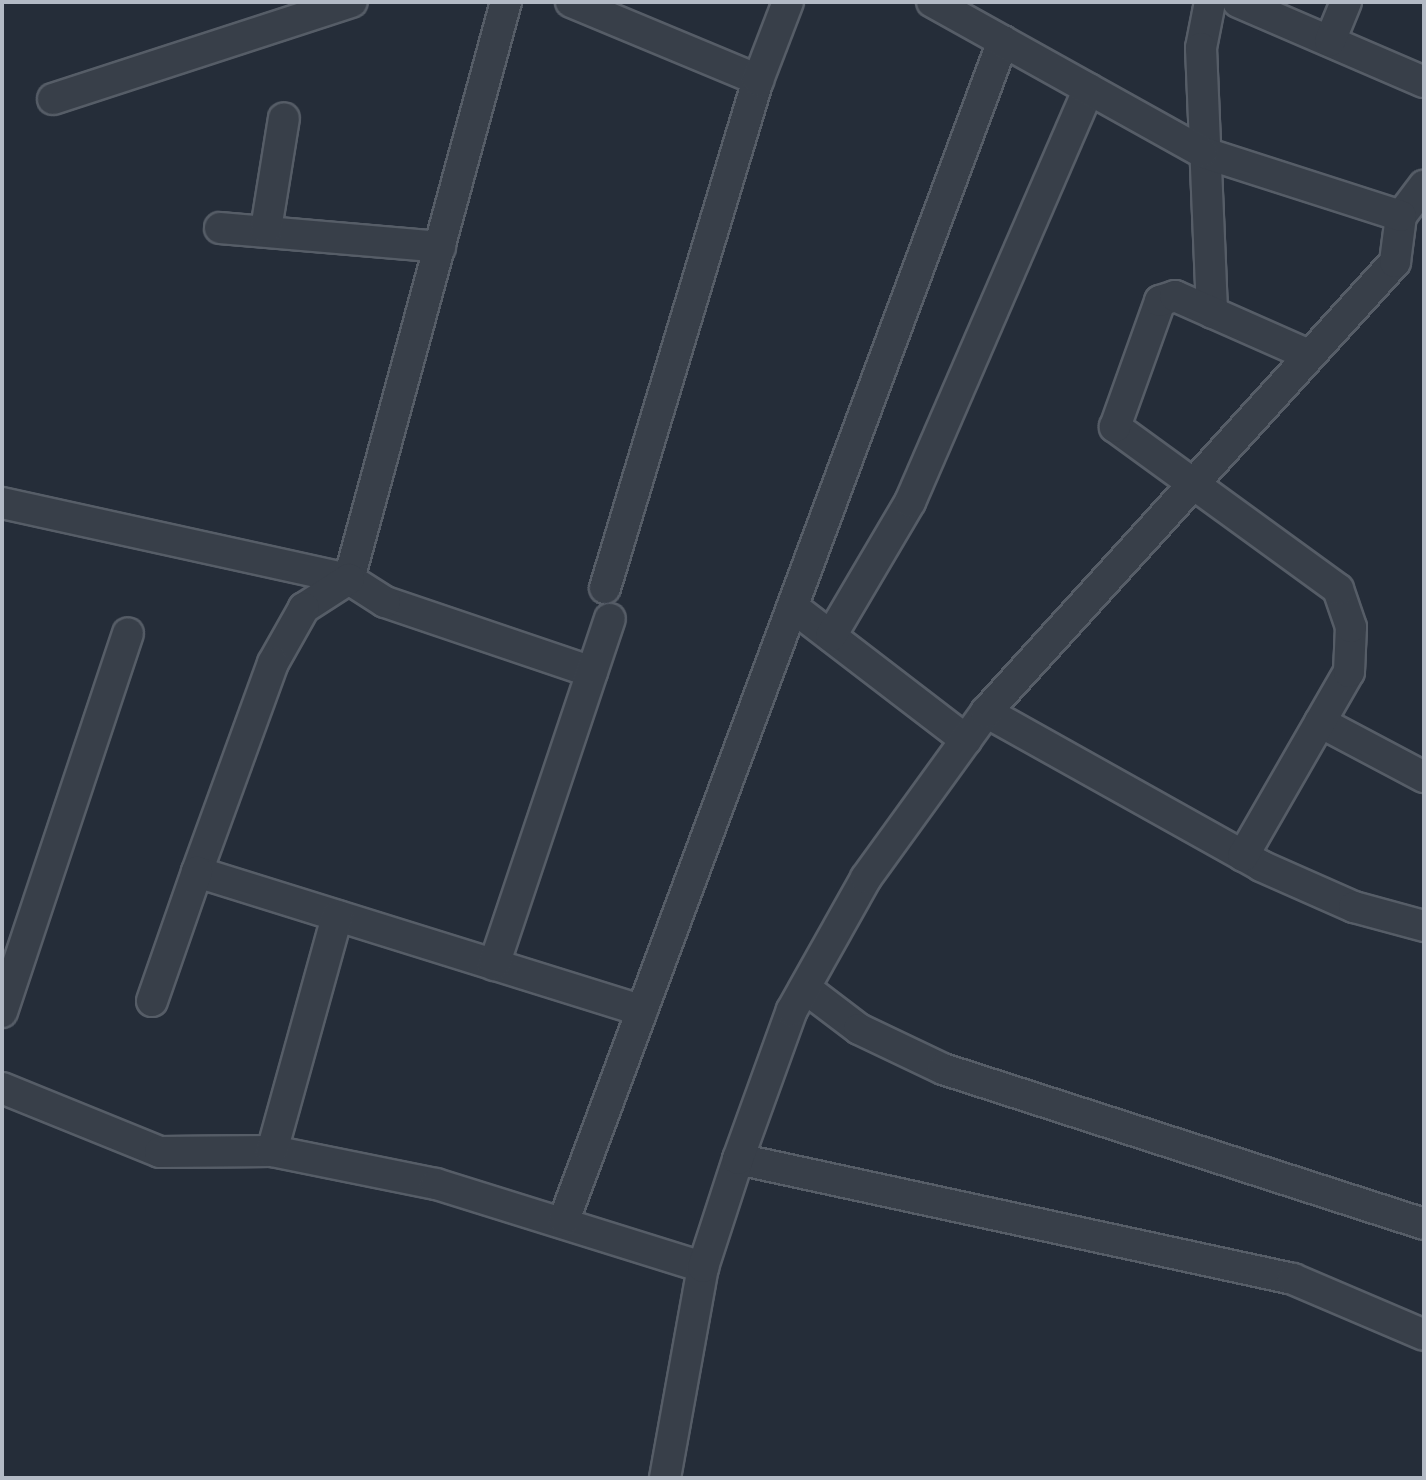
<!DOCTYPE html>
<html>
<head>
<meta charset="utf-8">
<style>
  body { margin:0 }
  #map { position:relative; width:1426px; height:1480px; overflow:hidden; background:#252d39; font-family:"Open Sans",sans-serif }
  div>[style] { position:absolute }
  .roads { filter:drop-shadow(2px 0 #565d67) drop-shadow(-2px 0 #565d67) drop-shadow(0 2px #565d67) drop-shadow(0 -2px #565d67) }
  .minor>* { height:30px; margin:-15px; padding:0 15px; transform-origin:15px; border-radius:15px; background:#383f49 }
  span { translate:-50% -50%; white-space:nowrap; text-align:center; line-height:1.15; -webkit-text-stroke:6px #1d242e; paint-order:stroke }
  .frame { position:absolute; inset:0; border:4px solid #b3bac5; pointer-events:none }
</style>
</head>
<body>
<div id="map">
  <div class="roads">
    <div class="minor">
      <i style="left:571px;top:2px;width:203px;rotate:22.6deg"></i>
      <i style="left:1210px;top:2px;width:47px;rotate:101.1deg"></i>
      <i style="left:1201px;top:48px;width:265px;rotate:87.6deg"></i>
      <i style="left:1238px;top:2px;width:202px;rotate:23.3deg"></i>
      <i style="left:1330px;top:41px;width:42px;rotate:-67.7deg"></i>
      <i style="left:53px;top:99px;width:314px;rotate:-18deg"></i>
      <i style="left:1401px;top:216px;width:38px;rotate:-53deg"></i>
      <i style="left:220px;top:228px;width:221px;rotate:4.9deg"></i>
      <i style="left:266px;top:229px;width:112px;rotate:-80.8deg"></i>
      <i style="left:2px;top:503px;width:355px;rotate:12.4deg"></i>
      <i style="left:349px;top:579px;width:598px;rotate:-74.78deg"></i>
      <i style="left:605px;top:588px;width:531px;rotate:-73.24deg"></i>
      <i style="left:758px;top:80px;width:84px;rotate:-69deg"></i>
      <i style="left:794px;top:608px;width:217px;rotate:37.5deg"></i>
      <i style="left:831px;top:636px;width:156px;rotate:-59.5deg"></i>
      <i style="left:910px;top:502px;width:450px;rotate:-66.6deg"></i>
      <i style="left:592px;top:672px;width:219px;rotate:-161.3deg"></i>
      <i style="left:385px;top:602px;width:43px;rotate:-147.4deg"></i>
      <i style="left:349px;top:579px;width:54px;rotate:147.2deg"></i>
      <i style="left:304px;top:608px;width:63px;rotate:119.4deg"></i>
      <i style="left:273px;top:663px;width:222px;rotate:110deg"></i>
      <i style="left:197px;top:872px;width:466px;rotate:17.3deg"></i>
      <i style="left:986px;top:712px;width:315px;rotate:29.2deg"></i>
      <i style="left:1261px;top:866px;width:102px;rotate:23.8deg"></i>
      <i style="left:1354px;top:907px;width:73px;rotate:15.2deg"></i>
      <i style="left:1320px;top:722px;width:118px;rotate:27.9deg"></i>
      <i style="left:1243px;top:856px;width:212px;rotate:-60.1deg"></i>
      <i style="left:1349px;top:672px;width:45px;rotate:-87.5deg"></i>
      <i style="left:1351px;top:627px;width:40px;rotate:-108.9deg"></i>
      <i style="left:1338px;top:589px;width:276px;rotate:-144deg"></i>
      <i style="left:1115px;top:427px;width:134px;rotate:-70.3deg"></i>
      <i style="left:1160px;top:301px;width:16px;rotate:-18deg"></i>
      <i style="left:1175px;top:296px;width:146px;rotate:23.8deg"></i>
      <i style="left:494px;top:965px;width:365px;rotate:-71.5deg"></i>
      <i style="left:805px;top:988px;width:68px;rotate:37.2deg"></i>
      <i style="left:859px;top:1029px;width:93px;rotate:25.5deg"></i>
      <i style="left:943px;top:1069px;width:505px;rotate:17.86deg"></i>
      <i style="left:152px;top:1001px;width:137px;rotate:-70.8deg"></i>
      <i style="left:2px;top:1012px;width:399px;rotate:-71.6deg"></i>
      <i style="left:2px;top:1088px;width:170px;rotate:22.1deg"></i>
      <i style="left:160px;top:1152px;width:112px;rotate:-0.5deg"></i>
      <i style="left:272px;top:1151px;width:167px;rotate:11.4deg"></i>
      <i style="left:436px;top:1184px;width:280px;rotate:17.3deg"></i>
      <i style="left:272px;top:1151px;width:244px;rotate:-74.5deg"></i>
      <i style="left:738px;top:1159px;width:568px;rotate:12.2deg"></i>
      <i style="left:1293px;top:1279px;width:142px;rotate:23.1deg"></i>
      <i style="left:564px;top:1220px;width:1258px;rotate:-69.58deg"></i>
      <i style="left:665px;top:1478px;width:214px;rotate:-79.8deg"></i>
      <i style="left:703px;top:1267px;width:114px;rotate:-72deg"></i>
      <i style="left:738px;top:1159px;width:158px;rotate:-70.1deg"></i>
      <i style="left:792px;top:1010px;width:151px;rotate:-60.7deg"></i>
      <i style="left:866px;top:878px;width:205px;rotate:-54.1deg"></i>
      <i style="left:986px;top:712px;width:608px;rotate:-47.73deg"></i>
      <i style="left:1395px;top:262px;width:46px;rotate:-82.6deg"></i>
      <i style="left:1401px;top:216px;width:209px;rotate:-162.2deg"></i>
      <i style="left:1202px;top:152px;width:309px;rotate:-150.9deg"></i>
    </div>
  </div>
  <div class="frame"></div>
</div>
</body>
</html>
